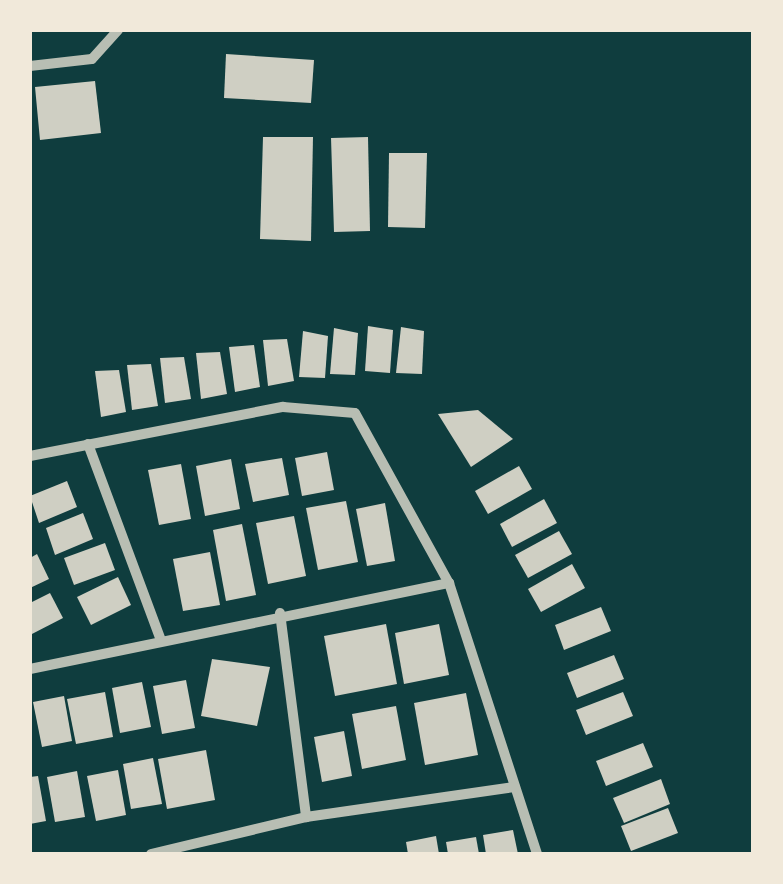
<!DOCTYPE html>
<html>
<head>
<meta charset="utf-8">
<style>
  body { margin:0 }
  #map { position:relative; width:783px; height:884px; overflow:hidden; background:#0f3d3e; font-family:"DM Sans",sans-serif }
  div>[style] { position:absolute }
  .building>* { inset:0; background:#cfcfc3 }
  .minor>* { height:10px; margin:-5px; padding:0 5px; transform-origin:5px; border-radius:5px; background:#b8beb3 }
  span { translate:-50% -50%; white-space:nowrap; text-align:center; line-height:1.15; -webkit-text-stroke:8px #f1e9da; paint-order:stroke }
  .frame { position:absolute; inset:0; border:32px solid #f1e9da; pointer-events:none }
</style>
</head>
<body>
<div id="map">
  <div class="building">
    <i style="clip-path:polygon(226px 54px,314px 60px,311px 103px,224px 98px)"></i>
    <i style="clip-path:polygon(95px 81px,101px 133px,40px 140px,35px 87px)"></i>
    <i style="clip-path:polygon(263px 137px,313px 137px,311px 241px,260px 239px)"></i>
    <i style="clip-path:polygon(368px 137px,370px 231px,334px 232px,331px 138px)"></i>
    <i style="clip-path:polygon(389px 153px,427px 153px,425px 228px,388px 227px)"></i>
    <i style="clip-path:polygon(368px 326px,393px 330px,390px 373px,365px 371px)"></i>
    <i style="clip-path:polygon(401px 327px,424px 331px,422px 374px,396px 373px)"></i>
    <i style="clip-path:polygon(334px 328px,358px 333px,355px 375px,330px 374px)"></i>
    <i style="clip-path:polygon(303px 331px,328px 336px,325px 378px,299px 377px)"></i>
    <i style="clip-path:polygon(287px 339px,294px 381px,268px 386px,263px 340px)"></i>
    <i style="clip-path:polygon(254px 345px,260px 387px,235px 392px,229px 347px)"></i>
    <i style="clip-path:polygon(220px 352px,227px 394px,201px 399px,196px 353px)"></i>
    <i style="clip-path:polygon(184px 357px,191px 399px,165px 403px,160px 358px)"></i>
    <i style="clip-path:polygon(151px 364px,158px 406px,132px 410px,127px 365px)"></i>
    <i style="clip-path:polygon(119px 370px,126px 412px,101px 417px,95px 371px)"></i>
    <i style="clip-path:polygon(478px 410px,513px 439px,471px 467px,438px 414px)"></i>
    <i style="clip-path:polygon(327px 452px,334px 490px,302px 496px,295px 458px)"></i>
    <i style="clip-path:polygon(282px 458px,289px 495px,253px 502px,245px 464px)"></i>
    <i style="clip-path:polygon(231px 459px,240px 509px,205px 516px,196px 466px)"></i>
    <i style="clip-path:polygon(181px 464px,191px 519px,159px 525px,148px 470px)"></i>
    <i style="clip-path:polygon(519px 466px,532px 489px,488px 514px,475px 491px)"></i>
    <i style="clip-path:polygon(67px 481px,77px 507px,39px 523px,30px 496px)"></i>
    <i style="clip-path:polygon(544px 499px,557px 523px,512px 547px,500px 524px)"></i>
    <i style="clip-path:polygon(346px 501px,358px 562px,318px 570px,306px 508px)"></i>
    <i style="clip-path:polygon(385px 503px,395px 561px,367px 566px,356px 509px)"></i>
    <i style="clip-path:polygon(83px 513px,93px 539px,55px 555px,46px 528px)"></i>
    <i style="clip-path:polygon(294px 516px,306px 576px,268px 584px,256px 523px)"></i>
    <i style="clip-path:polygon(242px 524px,256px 595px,226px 601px,213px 530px)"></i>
    <i style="clip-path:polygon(559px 531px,572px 554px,528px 578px,515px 555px)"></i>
    <i style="clip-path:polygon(105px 543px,115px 570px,74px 585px,64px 558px)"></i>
    <i style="clip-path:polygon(210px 552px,220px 605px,183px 611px,173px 559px)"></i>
    <i style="clip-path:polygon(37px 554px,49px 579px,30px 588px,30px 558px)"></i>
    <i style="clip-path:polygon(572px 564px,585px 588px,541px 612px,528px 589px)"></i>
    <i style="clip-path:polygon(118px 577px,131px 605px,91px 625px,77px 597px)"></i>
    <i style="clip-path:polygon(50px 593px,63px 618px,30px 635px,30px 603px)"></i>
    <i style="clip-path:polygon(601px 607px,611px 631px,564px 650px,555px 625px)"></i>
    <i style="clip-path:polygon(386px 624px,397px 684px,335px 696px,324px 636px)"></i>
    <i style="clip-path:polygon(439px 624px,449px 675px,404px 684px,395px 633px)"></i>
    <i style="clip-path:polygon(614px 655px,624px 679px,577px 698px,567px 673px)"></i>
    <i style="clip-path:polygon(212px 659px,270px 667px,257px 726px,201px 716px)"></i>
    <i style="clip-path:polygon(186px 680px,195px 728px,162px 734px,153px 686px)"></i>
    <i style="clip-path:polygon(142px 682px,151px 727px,120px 733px,112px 688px)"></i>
    <i style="clip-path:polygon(105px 692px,113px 737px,76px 744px,67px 699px)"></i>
    <i style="clip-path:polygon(623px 692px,633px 716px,586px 735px,576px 710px)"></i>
    <i style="clip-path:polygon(466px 693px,478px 755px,425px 765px,414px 703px)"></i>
    <i style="clip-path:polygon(64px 696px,72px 741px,42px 747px,33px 702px)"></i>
    <i style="clip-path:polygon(396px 706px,406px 760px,362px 769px,352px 714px)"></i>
    <i style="clip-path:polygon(344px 731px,352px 776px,322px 782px,314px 737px)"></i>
    <i style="clip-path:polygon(643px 743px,653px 767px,606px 786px,596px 761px)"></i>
    <i style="clip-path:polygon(206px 750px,215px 800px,167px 809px,158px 759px)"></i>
    <i style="clip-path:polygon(153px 758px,162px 804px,131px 809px,123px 764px)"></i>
    <i style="clip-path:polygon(118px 770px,126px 815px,96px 821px,87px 776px)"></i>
    <i style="clip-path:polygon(77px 771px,85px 817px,55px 822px,47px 777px)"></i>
    <i style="clip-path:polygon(38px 776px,46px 821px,30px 824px,30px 777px)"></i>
    <i style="clip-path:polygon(661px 779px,670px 804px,624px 823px,613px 798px)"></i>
    <i style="clip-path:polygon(668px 808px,678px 833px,631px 851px,621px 826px)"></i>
    <i style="clip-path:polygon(513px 830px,518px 854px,486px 854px,483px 835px)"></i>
    <i style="clip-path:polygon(436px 836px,439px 854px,408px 854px,406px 842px)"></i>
    <i style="clip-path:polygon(476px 837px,479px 854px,448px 854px,446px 842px)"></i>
  </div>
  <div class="minor">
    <i style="left:30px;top:66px;width:62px;rotate:-6.4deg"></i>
    <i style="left:92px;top:59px;width:39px;rotate:-48deg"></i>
    <i style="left:88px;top:444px;width:209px;rotate:69.6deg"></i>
    <i style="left:30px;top:456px;width:258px;rotate:-11deg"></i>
    <i style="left:283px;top:407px;width:72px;rotate:4.8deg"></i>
    <i style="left:355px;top:413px;width:194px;rotate:61.1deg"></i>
    <i style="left:449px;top:583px;width:285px;rotate:72deg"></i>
    <i style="left:280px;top:613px;width:206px;rotate:82.7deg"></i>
    <i style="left:30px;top:669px;width:428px;rotate:-11.6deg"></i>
    <i style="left:151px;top:854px;width:159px;rotate:-13.4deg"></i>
    <i style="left:306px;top:817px;width:211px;rotate:-8.2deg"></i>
  </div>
  <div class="frame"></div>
</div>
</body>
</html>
